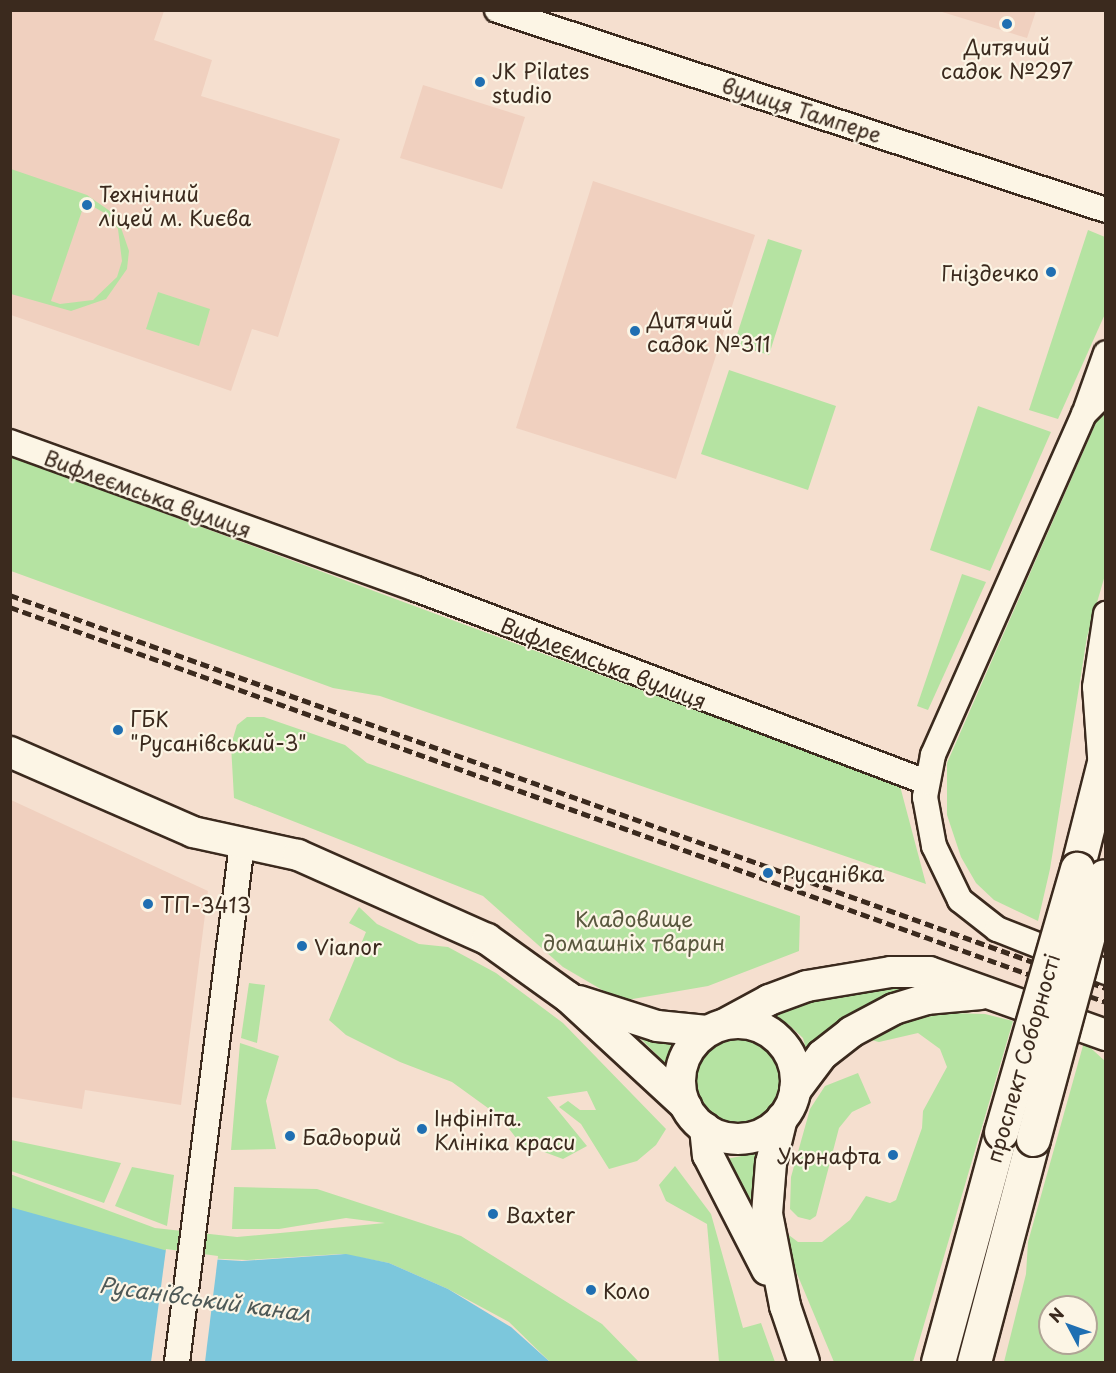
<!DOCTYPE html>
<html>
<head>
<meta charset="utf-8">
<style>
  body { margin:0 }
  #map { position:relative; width:1116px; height:1373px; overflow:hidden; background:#f5dfcf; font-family:"Playpen Sans",sans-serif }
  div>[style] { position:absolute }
  .built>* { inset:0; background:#f0d0bf }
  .green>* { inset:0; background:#b5e3a2 }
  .round { border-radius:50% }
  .water>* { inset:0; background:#7cc7dc }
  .pier>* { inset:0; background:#f5dfcf }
  .roads { filter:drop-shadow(2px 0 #3b2a1e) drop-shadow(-2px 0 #3b2a1e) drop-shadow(0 2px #3b2a1e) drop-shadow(0 -2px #3b2a1e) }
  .minor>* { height:24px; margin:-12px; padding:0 12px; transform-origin:12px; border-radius:12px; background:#fcf5e5 }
  .major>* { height:30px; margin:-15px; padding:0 15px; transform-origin:15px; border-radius:15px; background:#fcf5e5 }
  .major>.ring { margin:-15px; padding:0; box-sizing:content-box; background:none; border:30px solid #fcf5e5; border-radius:50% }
  .highway>* { height:33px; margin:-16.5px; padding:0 16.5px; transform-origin:16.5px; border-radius:16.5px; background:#fcf5e5 }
  .rail>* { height:4.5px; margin-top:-2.25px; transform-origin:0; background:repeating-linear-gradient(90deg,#3b2a1e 0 9px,transparent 0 13.5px) }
  .bridges { filter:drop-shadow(2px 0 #3b2a1e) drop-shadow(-2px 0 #3b2a1e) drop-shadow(0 2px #3b2a1e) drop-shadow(0 -2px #3b2a1e) }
  .highway-bridge>* { height:33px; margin:-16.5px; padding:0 16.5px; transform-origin:16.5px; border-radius:16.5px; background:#fcf5e5 }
  .dots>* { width:16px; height:16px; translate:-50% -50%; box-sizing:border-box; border:3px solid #fcf5e5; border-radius:50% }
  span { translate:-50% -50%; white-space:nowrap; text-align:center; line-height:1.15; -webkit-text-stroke:4.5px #fcf5e5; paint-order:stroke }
  .poi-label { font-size:21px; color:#3b2a1e }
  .left { translate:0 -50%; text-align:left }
  .right { translate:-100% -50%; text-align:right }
  .street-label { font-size:21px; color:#3b2a1e }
  .park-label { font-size:21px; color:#5a583f }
  .water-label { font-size:22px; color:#4e5957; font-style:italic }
  .frame { position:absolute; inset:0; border:12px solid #3b2a1e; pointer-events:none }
  .north { position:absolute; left:1038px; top:1295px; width:60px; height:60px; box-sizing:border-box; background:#fcf5e5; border:2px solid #afa495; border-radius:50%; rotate:311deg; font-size:16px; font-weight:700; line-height:24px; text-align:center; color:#3b2a1e }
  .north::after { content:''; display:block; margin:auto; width:21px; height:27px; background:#1f6fb2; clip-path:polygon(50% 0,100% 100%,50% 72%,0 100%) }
</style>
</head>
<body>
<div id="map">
  <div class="built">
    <i style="clip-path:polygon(10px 11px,164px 11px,154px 40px,212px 60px,201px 96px,340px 139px,278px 337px,252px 329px,231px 391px,11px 315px)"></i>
    <i style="clip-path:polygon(939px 11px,1036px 10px,1036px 11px,1027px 38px)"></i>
    <i style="clip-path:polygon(423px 85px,525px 117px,502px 189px,400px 158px)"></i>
    <i style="clip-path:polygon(593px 181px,755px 235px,676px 479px,516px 428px)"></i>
    <i style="clip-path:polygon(11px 800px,208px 891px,181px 1105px,85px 1090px,82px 1109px,11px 1097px)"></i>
  </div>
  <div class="green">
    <i style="clip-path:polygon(evenodd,11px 169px,87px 195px,117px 216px,129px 251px,127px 269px,106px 299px,71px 311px,11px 294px,11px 169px,85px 202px,108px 215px,118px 229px,122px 261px,117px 277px,93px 300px,60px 304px,51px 301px,85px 202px)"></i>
    <i style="clip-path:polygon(1088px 230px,1105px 237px,1105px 314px,1058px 419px,1029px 410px)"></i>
    <i style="clip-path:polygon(768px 239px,802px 250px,769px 355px,734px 344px)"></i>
    <i style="clip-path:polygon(158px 292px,210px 309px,199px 346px,146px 329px)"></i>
    <i style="clip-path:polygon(729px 370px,836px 406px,808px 490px,701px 454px)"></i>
    <i style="clip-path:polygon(1105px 402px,1105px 575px,1087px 637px,1050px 869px,1038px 921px,994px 900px,976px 883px,961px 857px,947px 815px,947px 763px)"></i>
    <i style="clip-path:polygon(978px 406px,1051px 432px,990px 571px,930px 550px)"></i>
    <i style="clip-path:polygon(10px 456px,900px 786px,926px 884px,380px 696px,333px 688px,11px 571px)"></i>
    <i style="clip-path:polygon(962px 574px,986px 582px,928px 710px,917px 706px)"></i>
    <i style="clip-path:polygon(247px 717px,264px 717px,345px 745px,367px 763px,800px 916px,799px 951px,708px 986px,621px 1001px,563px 967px,483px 896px,234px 798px,231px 745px,237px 725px)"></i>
    <i style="clip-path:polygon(359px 907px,377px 924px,419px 944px,448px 947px,496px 973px,563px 1023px,666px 1129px,656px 1145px,637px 1161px,609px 1169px,581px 1124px,559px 1107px,568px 1101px,580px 1110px,596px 1110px,587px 1091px,547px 1097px,587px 1146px,563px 1159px,520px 1143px,499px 1116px,452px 1082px,400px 1062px,346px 1035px,329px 1020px,366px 932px,349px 923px)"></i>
    <i style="clip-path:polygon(249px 983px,265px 985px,257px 1043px,241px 1038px)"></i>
    <i style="clip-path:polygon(920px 985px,807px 1053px,803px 1038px,788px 1024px,768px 1014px,849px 989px)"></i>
    <i style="clip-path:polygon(948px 1013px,985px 1014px,1013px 1021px,913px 1362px,834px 1362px,777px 1226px,798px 1242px,822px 1242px,850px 1220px,866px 1196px,890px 1203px,896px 1200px,922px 1128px,923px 1111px,947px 1067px,940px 1049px,918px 1033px,879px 1042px,867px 1039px,916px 1019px)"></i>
    <i style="clip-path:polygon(635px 1033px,678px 1041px,667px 1065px)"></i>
    <i class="round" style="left:692px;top:1035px;width:92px;height:92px"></i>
    <i style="clip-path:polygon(evenodd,1084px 1042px,1105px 1061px,1105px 1362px,1004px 1362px,1026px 1274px,1028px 1242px,1084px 1042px,1050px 1307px,1086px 1307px,1086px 1343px,1050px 1343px,1050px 1307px)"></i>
    <i style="clip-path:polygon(240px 1043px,279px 1056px,266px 1101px,276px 1149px,231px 1150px)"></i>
    <i style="clip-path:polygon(858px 1073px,871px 1103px,852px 1112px,839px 1128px,816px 1216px,810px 1220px,798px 1217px,790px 1209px,791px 1177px,810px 1109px,825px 1086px)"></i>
    <i style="clip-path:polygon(11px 1140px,121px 1163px,104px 1203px,11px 1171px)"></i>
    <i style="clip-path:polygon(762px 1152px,755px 1209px,735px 1173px,721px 1160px)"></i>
    <i style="clip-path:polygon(675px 1166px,711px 1214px,743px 1328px,761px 1323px,775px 1362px,719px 1362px,707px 1224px,666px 1201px,659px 1185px)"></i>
    <i style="clip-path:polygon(132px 1167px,174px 1175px,167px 1226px,115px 1206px)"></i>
    <i style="clip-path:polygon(10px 1174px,155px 1228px,237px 1237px,385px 1223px,346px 1218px,279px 1229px,232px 1229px,234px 1187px,317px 1189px,461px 1236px,602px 1324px,639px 1362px,550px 1362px,509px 1322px,448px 1289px,389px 1263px,341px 1254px,247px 1260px,201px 1258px,153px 1249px,11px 1208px)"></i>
  </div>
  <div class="water">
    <i style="clip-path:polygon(10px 1207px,193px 1258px,242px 1261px,346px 1254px,389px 1263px,448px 1289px,511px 1327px,550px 1362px,11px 1362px)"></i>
  </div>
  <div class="pier">
    <i style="clip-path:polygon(166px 1249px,218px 1256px,205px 1362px,151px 1362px)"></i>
  </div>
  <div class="roads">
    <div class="minor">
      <i style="left:497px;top:10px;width:641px;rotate:18.18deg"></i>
      <i style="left:1106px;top:392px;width:31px;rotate:135deg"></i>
      <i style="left:1084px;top:414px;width:373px;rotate:113.9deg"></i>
      <i style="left:933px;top:755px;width:43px;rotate:100.8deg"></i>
      <i style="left:925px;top:797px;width:50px;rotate:79.6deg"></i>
      <i style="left:934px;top:846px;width:60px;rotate:64.3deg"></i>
      <i style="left:960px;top:900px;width:47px;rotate:38.1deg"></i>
      <i style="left:997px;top:929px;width:117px;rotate:21.5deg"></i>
      <i style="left:1086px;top:409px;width:59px;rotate:-70.3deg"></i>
      <i style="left:10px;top:442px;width:432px;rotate:19.9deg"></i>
      <i style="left:416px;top:589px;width:545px;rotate:20.73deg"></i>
      <i style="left:1101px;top:770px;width:83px;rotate:-94.1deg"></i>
      <i style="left:1095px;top:687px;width:74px;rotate:-81.4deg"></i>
      <i style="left:177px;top:1362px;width:522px;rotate:-82.85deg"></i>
    </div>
    <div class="major">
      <i style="left:10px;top:752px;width:200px;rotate:23.6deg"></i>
      <i style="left:193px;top:832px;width:107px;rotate:12.4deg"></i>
      <i style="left:298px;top:855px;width:207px;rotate:24deg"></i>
      <i style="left:487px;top:939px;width:100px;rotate:35.6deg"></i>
      <i style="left:568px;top:997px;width:161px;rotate:42.7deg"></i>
      <i style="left:579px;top:1001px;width:82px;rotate:17.8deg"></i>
      <i style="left:657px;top:1026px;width:50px;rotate:5.7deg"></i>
      <i class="ring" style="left:680px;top:1023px;width:86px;height:86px"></i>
      <i style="left:725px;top:1024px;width:50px;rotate:-28.6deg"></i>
      <i style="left:769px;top:1000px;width:40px;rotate:-20.2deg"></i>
      <i style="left:807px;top:986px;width:85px;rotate:-9.5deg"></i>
      <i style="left:891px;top:972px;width:38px"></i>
      <i style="left:929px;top:972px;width:188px;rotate:19.6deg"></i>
      <i style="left:795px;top:1091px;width:45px;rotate:-53.1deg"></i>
      <i style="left:822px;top:1055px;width:37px;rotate:-38deg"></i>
      <i style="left:851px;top:1032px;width:49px;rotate:-28.1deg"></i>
      <i style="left:894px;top:1009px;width:34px;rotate:-17deg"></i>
      <i style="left:926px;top:999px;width:55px;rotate:-5.2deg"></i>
      <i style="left:782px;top:1118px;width:46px;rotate:103.7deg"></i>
      <i style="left:771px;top:1163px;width:51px;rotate:94.5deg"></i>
      <i style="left:767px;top:1214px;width:94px;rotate:78.9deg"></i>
      <i style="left:785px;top:1306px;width:59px;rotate:71.3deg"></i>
      <i style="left:705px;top:1128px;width:27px;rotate:84deg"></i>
      <i style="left:708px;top:1155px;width:129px;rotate:62.8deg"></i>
    </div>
    <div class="highway">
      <i style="left:1077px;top:869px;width:119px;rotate:-75.8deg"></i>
      <i style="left:938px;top:1362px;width:238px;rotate:-74.7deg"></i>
      <i style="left:974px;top:1362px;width:231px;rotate:-75.2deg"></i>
    </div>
  </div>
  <div class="rail">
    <i style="left:10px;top:595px;width:1164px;rotate:19.73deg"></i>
    <i style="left:10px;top:607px;width:1165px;rotate:19.82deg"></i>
  </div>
  <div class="bridges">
    <div class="highway-bridge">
      <i style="left:1001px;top:1132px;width:274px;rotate:-73.9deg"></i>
      <i style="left:1033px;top:1139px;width:272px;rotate:-74.9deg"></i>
    </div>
  </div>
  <div class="dots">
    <i style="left:1007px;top:24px;background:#1f6fb2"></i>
    <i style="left:480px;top:82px;background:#1f6fb2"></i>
    <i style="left:87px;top:205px;background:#1f6fb2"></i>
    <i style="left:1051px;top:272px;background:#1f6fb2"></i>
    <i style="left:635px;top:331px;background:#1f6fb2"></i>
    <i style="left:118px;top:730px;background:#1f6fb2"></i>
    <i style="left:768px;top:873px;background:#1f6fb2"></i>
    <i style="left:148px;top:904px;background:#1f6fb2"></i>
    <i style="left:302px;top:946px;background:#1f6fb2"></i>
    <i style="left:422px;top:1129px;background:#1f6fb2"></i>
    <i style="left:290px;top:1136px;background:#1f6fb2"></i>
    <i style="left:893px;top:1155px;background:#1f6fb2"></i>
    <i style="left:493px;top:1214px;background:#1f6fb2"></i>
    <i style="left:591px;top:1290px;background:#1f6fb2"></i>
  </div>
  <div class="poi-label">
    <span style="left:1007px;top:58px">Дитячий<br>садок №297</span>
    <span class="left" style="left:492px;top:82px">JK Pilates<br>studio</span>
    <span class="left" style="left:99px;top:205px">Технічний<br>ліцей м. Києва</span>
    <span class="right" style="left:1039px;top:272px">Гніздечко</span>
    <span class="left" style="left:647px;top:331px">Дитячий<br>садок №311</span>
    <span class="left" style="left:130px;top:730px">ГБК<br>"Русанівський-3"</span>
    <span class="left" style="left:782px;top:873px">Русанівка</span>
    <span class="left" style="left:160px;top:904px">ТП-3413</span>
    <span class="left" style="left:314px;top:946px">Vianor</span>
    <span class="left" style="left:434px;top:1129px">Інфініта.<br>Клініка краси</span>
    <span class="left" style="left:302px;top:1136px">Бадьорий</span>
    <span class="right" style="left:881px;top:1155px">Укрнафта</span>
    <span class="left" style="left:505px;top:1214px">Baxter</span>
    <span class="left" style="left:603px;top:1290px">Коло</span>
  </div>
  <div class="street-label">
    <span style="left:802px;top:109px;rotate:18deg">вулиця Тампере</span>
    <span style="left:148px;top:493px;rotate:20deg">Вифлеємська вулиця</span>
    <span style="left:604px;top:662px;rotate:21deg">Вифлеємська вулиця</span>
    <span style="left:1022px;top:1058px;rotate:-74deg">проспект Соборності</span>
  </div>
  <div class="park-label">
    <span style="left:634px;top:930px">Кладовище<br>домашніх тварин</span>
  </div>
  <div class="water-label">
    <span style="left:205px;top:1298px;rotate:8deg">Русанівський канал</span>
  </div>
  <div class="frame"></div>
  <div class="north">N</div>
</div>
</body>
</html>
